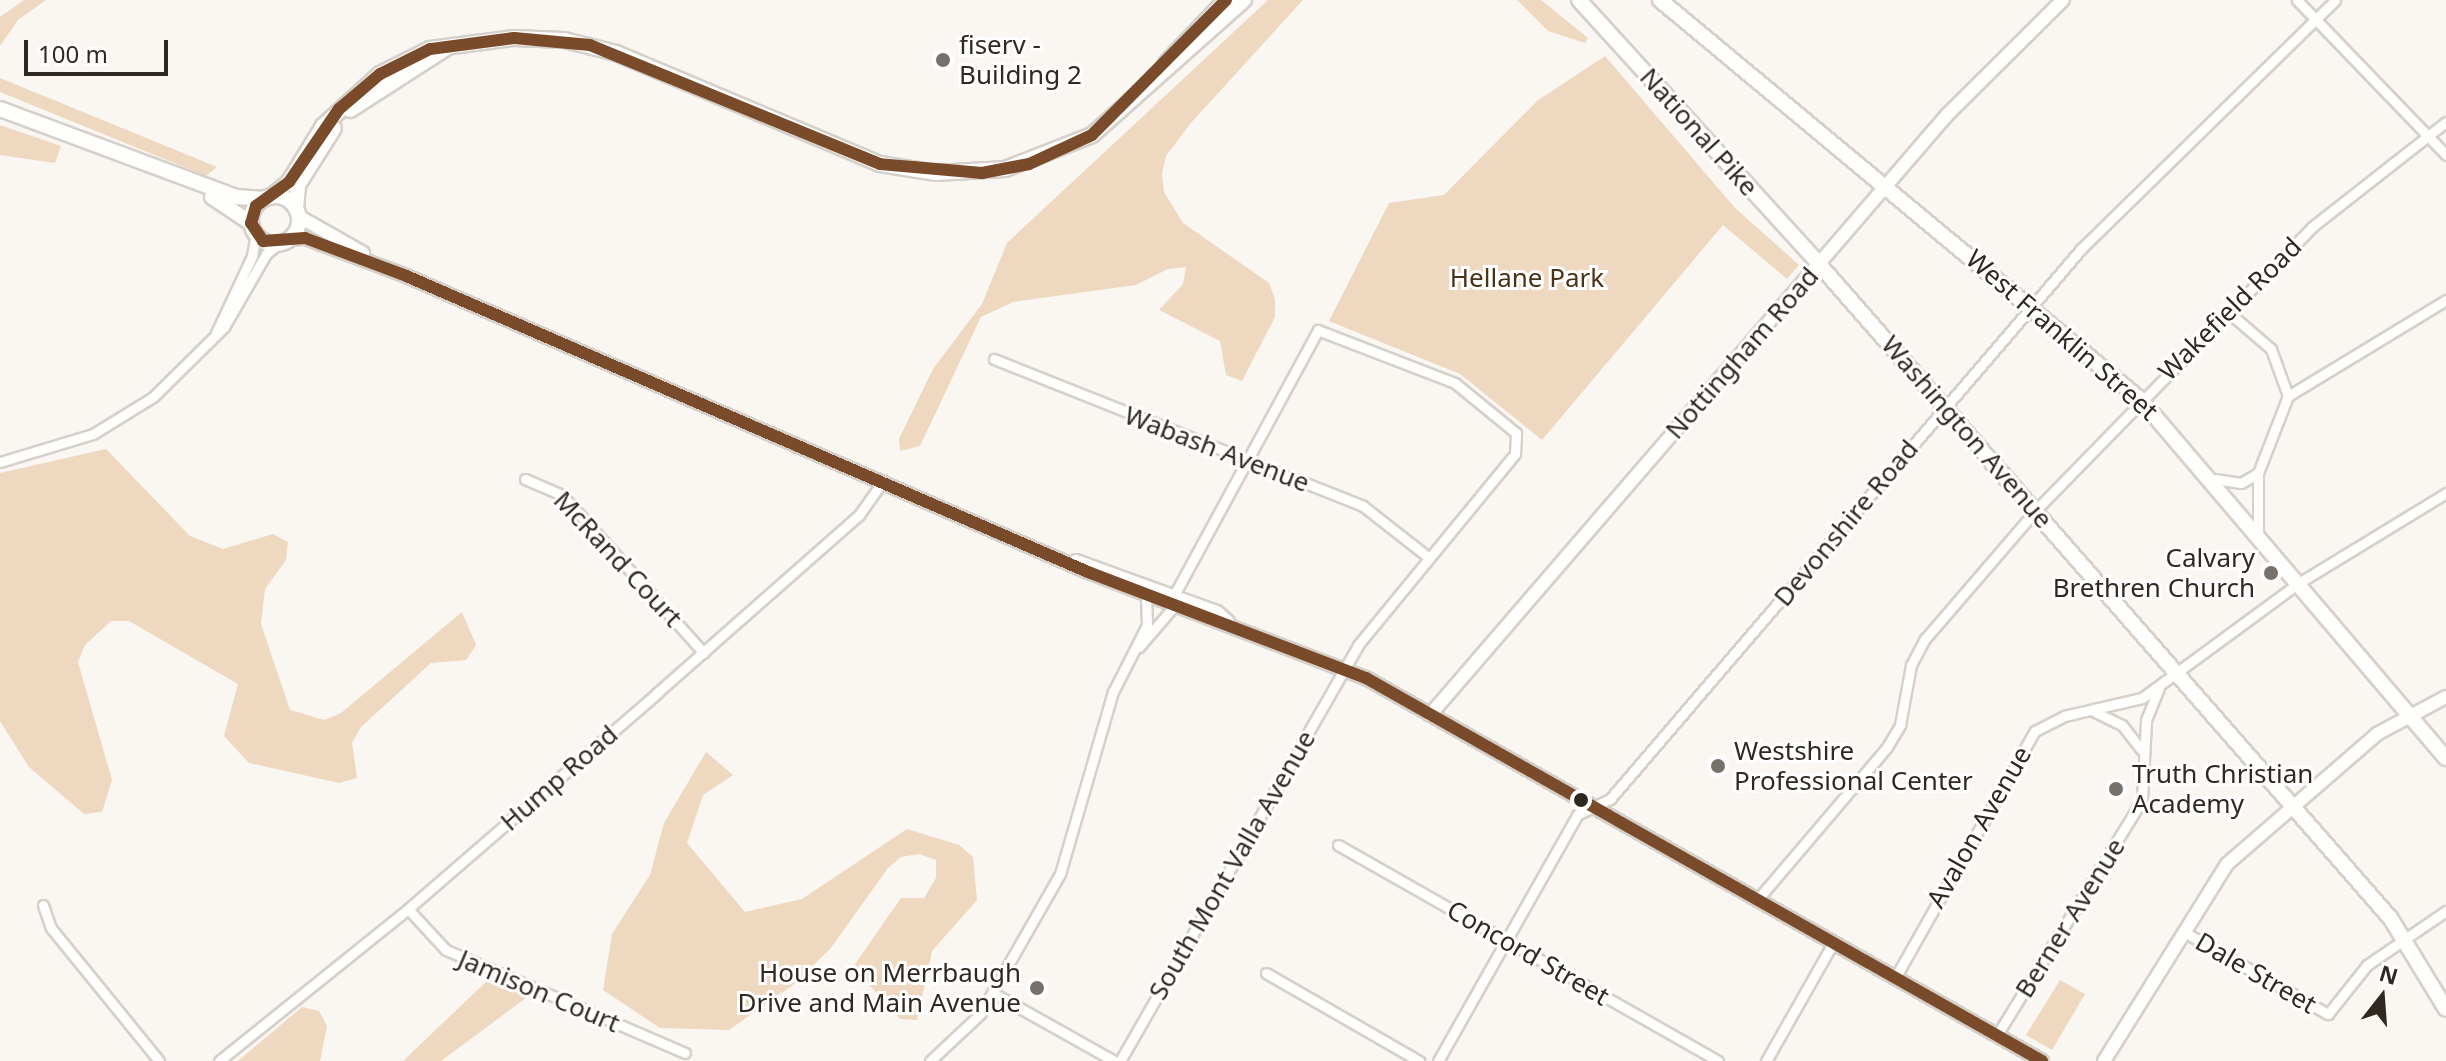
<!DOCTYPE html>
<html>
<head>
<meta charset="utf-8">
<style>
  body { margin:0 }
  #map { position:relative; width:2446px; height:1061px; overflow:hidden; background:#faf6f2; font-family:"Noto Sans",sans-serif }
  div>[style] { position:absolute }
  .green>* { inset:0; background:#eed8bf }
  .roads { filter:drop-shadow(2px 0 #d5d0ca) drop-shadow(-2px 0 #d5d0ca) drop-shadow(0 2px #d5d0ca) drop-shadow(0 -2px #d5d0ca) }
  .minor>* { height:9px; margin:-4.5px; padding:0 4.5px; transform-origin:4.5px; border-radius:4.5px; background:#fefefd }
  .tertiary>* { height:12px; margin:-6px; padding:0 6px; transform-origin:6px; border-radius:6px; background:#fefefd }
  .secondary>* { height:14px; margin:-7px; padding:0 7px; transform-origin:7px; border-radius:7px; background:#fefefd }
  .secondary>.ring { margin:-7px; padding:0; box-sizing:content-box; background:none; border:14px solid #fefefd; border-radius:50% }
  .primary>* { height:14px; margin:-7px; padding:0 7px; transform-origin:7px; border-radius:7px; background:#fefefd }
  .bus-1>* { height:12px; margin:-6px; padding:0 6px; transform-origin:6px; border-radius:6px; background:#7a4b2a }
  .dots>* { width:22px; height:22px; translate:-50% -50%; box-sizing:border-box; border:4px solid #fff; border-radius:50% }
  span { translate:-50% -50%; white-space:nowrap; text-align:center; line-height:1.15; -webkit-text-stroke:6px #fff; paint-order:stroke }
  .poi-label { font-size:26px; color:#302922 }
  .left { translate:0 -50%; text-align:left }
  .right { translate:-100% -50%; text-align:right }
  .street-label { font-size:26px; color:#302922 }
  .park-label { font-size:26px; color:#4b3215 }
  .north { position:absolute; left:2342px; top:957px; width:80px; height:80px; -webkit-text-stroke:6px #fff; paint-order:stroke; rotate:17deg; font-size:22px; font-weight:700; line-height:32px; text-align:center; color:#302922 }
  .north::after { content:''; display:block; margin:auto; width:28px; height:36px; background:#302922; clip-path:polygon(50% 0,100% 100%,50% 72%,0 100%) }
  .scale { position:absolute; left:24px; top:40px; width:144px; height:36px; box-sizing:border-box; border:4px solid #302922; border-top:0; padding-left:10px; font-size:24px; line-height:28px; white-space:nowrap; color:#302922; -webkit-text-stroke:6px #fff; paint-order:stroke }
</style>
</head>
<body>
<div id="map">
  <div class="green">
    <i style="clip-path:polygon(24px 0,46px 0,18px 20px,0 46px,0 17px)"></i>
    <i style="clip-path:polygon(1268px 0,1303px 0,1190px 124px,1166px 156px,1162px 173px,1164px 192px,1183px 223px,1269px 283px,1275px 299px,1275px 317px,1242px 381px,1226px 375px,1220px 341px,1159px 310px,1183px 284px,1186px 267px,1168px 269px,1136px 285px,1013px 302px,981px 317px,920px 446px,900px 451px,899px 439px,933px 369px,982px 304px,1007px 243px)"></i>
    <i style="clip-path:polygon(1517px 0,1541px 0,1588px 38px,1585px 43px,1548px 31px)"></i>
    <i style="clip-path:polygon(1605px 56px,1736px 209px,1799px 265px,1787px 279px,1723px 225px,1542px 440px,1460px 374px,1329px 321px,1389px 203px,1444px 195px,1537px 101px)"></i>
    <i style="clip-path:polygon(0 78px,217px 167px,206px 176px,0 92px)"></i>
    <i style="clip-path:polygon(0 125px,61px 146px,55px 163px,0 155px)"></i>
    <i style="clip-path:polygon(106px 449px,190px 536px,223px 549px,273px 534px,288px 542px,286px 560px,265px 589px,261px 624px,290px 710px,324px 720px,341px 713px,462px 612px,476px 645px,466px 660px,431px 663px,361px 727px,352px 743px,357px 778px,339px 783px,249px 763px,224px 736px,238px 684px,129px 621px,111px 621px,85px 645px,78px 662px,112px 780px,102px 812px,84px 814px,29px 767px,0 721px,0 473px)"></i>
    <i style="clip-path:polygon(706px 752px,733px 775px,703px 795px,687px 843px,745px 912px,802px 899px,907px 829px,959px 845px,973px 857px,977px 900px,932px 951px,917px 1020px,900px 1019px,853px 967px,901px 898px,924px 898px,936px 878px,936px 860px,919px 854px,901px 857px,888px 868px,830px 949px,793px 985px,729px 1030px,660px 1028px,603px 990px,612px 934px,650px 875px,664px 823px)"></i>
    <i style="clip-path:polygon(491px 977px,526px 998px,441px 1061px,403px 1061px)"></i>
    <i style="clip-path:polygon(2060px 980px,2085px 994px,2052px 1050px,2026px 1035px)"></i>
    <i style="clip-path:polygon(302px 1007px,319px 1011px,327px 1026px,320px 1061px,238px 1061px)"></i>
  </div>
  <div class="roads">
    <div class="minor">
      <i style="left:2297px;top:0;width:215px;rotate:46.1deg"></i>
      <i style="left:2227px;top:311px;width:58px;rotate:40.8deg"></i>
      <i style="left:2271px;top:349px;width:50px;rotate:70.1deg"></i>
      <i style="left:2288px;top:396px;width:83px;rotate:111.3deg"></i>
      <i style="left:2258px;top:473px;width:61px;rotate:90deg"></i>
      <i style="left:216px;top:333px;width:85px;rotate:-64.9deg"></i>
      <i style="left:252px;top:256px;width:22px;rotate:-80deg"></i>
      <i style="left:994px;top:359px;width:397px;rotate:21.7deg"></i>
      <i style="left:1363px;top:506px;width:83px;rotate:38.1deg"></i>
      <i style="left:2288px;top:396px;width:185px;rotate:-31.3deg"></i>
      <i style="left:0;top:462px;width:97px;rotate:-16.8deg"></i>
      <i style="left:93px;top:434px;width:70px;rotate:-31.7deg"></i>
      <i style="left:153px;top:397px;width:100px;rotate:-44.6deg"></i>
      <i style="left:224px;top:327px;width:84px;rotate:-60.1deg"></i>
      <i style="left:266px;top:254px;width:17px;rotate:-40deg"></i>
      <i style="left:525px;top:479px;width:40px;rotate:23.4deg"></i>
      <i style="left:562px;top:495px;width:212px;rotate:48.1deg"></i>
      <i style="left:2215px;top:479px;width:26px;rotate:9deg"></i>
      <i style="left:2241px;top:483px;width:20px;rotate:-30deg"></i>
      <i style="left:1139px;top:647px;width:55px;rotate:-49.4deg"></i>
      <i style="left:2095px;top:712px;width:30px;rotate:26deg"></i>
      <i style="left:2122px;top:725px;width:31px;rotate:52deg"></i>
      <i style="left:1338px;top:845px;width:437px;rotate:29.6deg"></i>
      <i style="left:1757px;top:900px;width:201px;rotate:-49.6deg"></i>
      <i style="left:1887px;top:747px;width:26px;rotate:-59deg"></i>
      <i style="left:1900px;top:725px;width:61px;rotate:-79.6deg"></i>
      <i style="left:1911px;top:665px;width:30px;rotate:-62deg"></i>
      <i style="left:1925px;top:639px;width:170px;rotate:-49.3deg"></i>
      <i style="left:2036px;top:510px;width:395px;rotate:-45.7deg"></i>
      <i style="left:2312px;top:227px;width:170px;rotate:-38.1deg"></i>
      <i style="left:43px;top:905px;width:24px;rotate:71deg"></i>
      <i style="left:51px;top:928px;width:171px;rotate:50.9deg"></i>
      <i style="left:408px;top:909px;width:56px;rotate:47.2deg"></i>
      <i style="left:446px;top:950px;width:260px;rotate:23.3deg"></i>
      <i style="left:2184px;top:932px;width:166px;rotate:29.7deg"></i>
      <i style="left:2328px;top:1014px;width:63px;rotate:-51.5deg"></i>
      <i style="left:2367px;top:965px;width:96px;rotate:-34.4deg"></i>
      <i style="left:1266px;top:973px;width:177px;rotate:29.9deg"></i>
      <i style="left:1895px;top:978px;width:284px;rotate:-60.5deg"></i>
      <i style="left:2035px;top:731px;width:33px;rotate:-27deg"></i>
      <i style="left:2064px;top:716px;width:80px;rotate:-13deg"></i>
      <i style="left:2142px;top:698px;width:192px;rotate:-36.3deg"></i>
      <i style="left:2297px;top:584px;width:175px;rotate:-31.4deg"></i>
      <i style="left:993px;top:993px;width:139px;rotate:29.3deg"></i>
      <i style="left:1997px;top:1035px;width:276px;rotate:-58.3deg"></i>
      <i style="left:2142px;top:800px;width:80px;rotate:-87.1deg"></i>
      <i style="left:2146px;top:720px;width:35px;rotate:-68deg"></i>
      <i style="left:219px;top:1061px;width:243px;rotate:-38.8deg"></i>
      <i style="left:408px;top:909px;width:330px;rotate:-40.9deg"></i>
      <i style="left:657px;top:693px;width:269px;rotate:-41.4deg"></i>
      <i style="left:859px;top:515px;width:42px;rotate:-54.8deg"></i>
      <i style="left:930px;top:1061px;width:69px;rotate:-43.2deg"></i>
      <i style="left:980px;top:1014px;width:161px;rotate:-60.3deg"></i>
      <i style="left:1060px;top:874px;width:190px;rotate:-73.8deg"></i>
      <i style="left:1113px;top:692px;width:75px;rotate:-63.1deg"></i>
      <i style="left:1147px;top:625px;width:31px;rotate:-92deg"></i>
      <i style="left:1120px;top:1061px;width:479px;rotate:-60.2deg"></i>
      <i style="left:1358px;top:645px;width:247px;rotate:-50.6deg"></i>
      <i style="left:1515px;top:454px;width:21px;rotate:-87deg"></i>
      <i style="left:1516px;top:433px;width:79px;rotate:-140.7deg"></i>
      <i style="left:1455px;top:383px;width:147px;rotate:-158.9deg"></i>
      <i style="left:1318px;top:330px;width:302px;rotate:118.5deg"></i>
      <i style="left:1438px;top:1061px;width:283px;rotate:-60.5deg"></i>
      <i style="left:1577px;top:815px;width:37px;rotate:-26deg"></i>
      <i style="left:1610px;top:799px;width:726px;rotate:-49.42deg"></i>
      <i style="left:2082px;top:248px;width:354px;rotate:-44.4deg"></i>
      <i style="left:1766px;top:1061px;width:136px;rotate:-60.4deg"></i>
    </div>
    <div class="tertiary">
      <i style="left:298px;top:216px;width:75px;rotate:29.6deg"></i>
      <i style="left:289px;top:239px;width:16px;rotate:-4deg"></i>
      <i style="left:305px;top:238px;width:106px;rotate:20.5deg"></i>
      <i style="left:404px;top:275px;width:746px;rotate:23.47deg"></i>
      <i style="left:1088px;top:572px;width:298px;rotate:20.9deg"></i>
      <i style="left:1366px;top:678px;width:777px;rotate:29.53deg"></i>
      <i style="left:1076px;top:561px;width:150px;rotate:19.9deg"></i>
      <i style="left:1217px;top:612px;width:15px;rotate:42deg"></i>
      <i style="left:1430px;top:715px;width:792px;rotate:-49.25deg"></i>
      <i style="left:1947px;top:115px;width:163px;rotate:-44.8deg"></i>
      <i style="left:2104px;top:1061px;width:232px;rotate:-58deg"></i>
      <i style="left:2227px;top:864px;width:198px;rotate:-40.9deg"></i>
      <i style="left:2377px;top:734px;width:78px;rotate:-28.2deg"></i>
    </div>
    <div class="secondary">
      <i style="left:1166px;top:63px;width:87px;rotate:-46.4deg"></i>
      <i style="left:0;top:109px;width:253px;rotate:20.4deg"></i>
      <i style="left:237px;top:197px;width:27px;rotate:4deg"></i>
      <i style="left:350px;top:110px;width:113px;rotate:-32.7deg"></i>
      <i class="ring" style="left:251px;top:196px;width:34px;height:34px"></i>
      <i style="left:212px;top:197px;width:47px;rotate:33.7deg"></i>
      <i style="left:271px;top:197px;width:23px;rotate:-40deg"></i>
      <i style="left:289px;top:182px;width:66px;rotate:-58.7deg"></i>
      <i style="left:323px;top:126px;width:77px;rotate:-42.4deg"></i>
      <i style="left:380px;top:74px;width:56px;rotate:-26.6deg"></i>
      <i style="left:430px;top:49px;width:85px;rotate:-7.5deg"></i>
      <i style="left:514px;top:38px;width:50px;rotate:2.3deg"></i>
      <i style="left:564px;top:40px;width:54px;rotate:14deg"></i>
      <i style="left:616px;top:53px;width:286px;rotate:22.8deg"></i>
      <i style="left:880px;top:164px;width:57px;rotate:9.1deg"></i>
      <i style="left:936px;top:173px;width:69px;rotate:-3.3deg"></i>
      <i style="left:1005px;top:169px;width:93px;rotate:-21.3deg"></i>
      <i style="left:1092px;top:135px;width:203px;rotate:-41.6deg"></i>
      <i style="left:296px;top:209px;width:24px;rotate:-85deg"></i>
      <i style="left:298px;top:185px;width:67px;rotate:-57.7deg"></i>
    </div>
    <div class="primary">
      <i style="left:1579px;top:0;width:355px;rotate:47.7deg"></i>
      <i style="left:1818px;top:263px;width:871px;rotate:48.86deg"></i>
      <i style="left:2391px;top:919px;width:105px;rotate:58.6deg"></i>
      <i style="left:1660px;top:0;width:626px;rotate:39.75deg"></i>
      <i style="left:2141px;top:400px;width:470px;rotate:49.6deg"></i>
    </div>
  </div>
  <div class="bus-1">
    <i style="left:1226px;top:0;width:190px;rotate:134.8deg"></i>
    <i style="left:1092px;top:135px;width:69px;rotate:155.3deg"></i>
    <i style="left:1029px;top:164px;width:48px;rotate:169.2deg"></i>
    <i style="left:982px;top:173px;width:102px;rotate:-175deg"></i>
    <i style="left:880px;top:164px;width:313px;rotate:-157.7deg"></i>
    <i style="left:590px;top:45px;width:76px;rotate:-174.7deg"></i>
    <i style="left:514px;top:38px;width:85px;rotate:172.5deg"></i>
    <i style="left:430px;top:49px;width:56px;rotate:153.4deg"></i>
    <i style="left:380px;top:74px;width:54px;rotate:139.5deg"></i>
    <i style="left:339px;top:109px;width:88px;rotate:124.4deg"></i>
    <i style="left:289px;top:182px;width:41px;rotate:144deg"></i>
    <i style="left:256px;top:206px;width:18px;rotate:106deg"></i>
    <i style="left:251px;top:223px;width:22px;rotate:56deg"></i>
    <i style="left:263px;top:241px;width:42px;rotate:-4.1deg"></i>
    <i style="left:305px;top:238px;width:106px;rotate:20.5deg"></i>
    <i style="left:404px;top:275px;width:746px;rotate:23.47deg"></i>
    <i style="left:1088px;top:572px;width:298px;rotate:20.9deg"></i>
    <i style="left:1366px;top:678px;width:777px;rotate:29.53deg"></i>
  </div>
  <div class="dots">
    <i style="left:943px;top:60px;background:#77716b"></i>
    <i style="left:2271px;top:573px;background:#77716b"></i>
    <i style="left:1718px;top:766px;background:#77716b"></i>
    <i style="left:2116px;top:789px;background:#77716b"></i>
    <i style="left:1581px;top:800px;background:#302922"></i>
    <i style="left:1037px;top:988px;background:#77716b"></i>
  </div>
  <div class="poi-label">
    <span class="left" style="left:959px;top:60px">fiserv -<br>Building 2</span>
    <span class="right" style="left:2255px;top:573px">Calvary<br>Brethren Church</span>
    <span class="left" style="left:1734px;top:766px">Westshire<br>Professional Center</span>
    <span class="left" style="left:2132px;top:789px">Truth Christian<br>Academy</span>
    <span class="right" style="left:1021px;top:988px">House on Merrbaugh<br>Drive and Main Avenue</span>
  </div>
  <div class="street-label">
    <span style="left:1699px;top:132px;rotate:48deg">National Pike</span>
    <span style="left:2230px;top:309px;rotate:-45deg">Wakefield Road</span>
    <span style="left:2062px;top:335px;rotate:41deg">West Franklin Street</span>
    <span style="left:1742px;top:353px;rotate:-49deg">Nottingham Road</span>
    <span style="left:1967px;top:432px;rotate:49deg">Washington Avenue</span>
    <span style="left:1217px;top:449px;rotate:21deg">Wabash Avenue</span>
    <span style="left:1846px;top:523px;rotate:-50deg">Devonshire Road</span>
    <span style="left:618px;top:559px;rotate:47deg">McRand Court</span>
    <span style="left:559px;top:778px;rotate:-41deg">Hump Road</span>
    <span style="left:1979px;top:827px;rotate:-60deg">Avalon Avenue</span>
    <span style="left:1232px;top:865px;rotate:-60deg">South Mont Valla Avenue</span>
    <span style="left:2070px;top:918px;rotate:-58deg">Berner Avenue</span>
    <span style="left:1528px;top:953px;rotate:30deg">Concord Street</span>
    <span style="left:2256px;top:973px;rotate:30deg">Dale Street</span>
    <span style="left:539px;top:991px;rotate:23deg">Jamison Court</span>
  </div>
  <div class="park-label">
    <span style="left:1527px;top:278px">Hellane Park</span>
  </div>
  <div class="north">N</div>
  <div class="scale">100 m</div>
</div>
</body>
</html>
